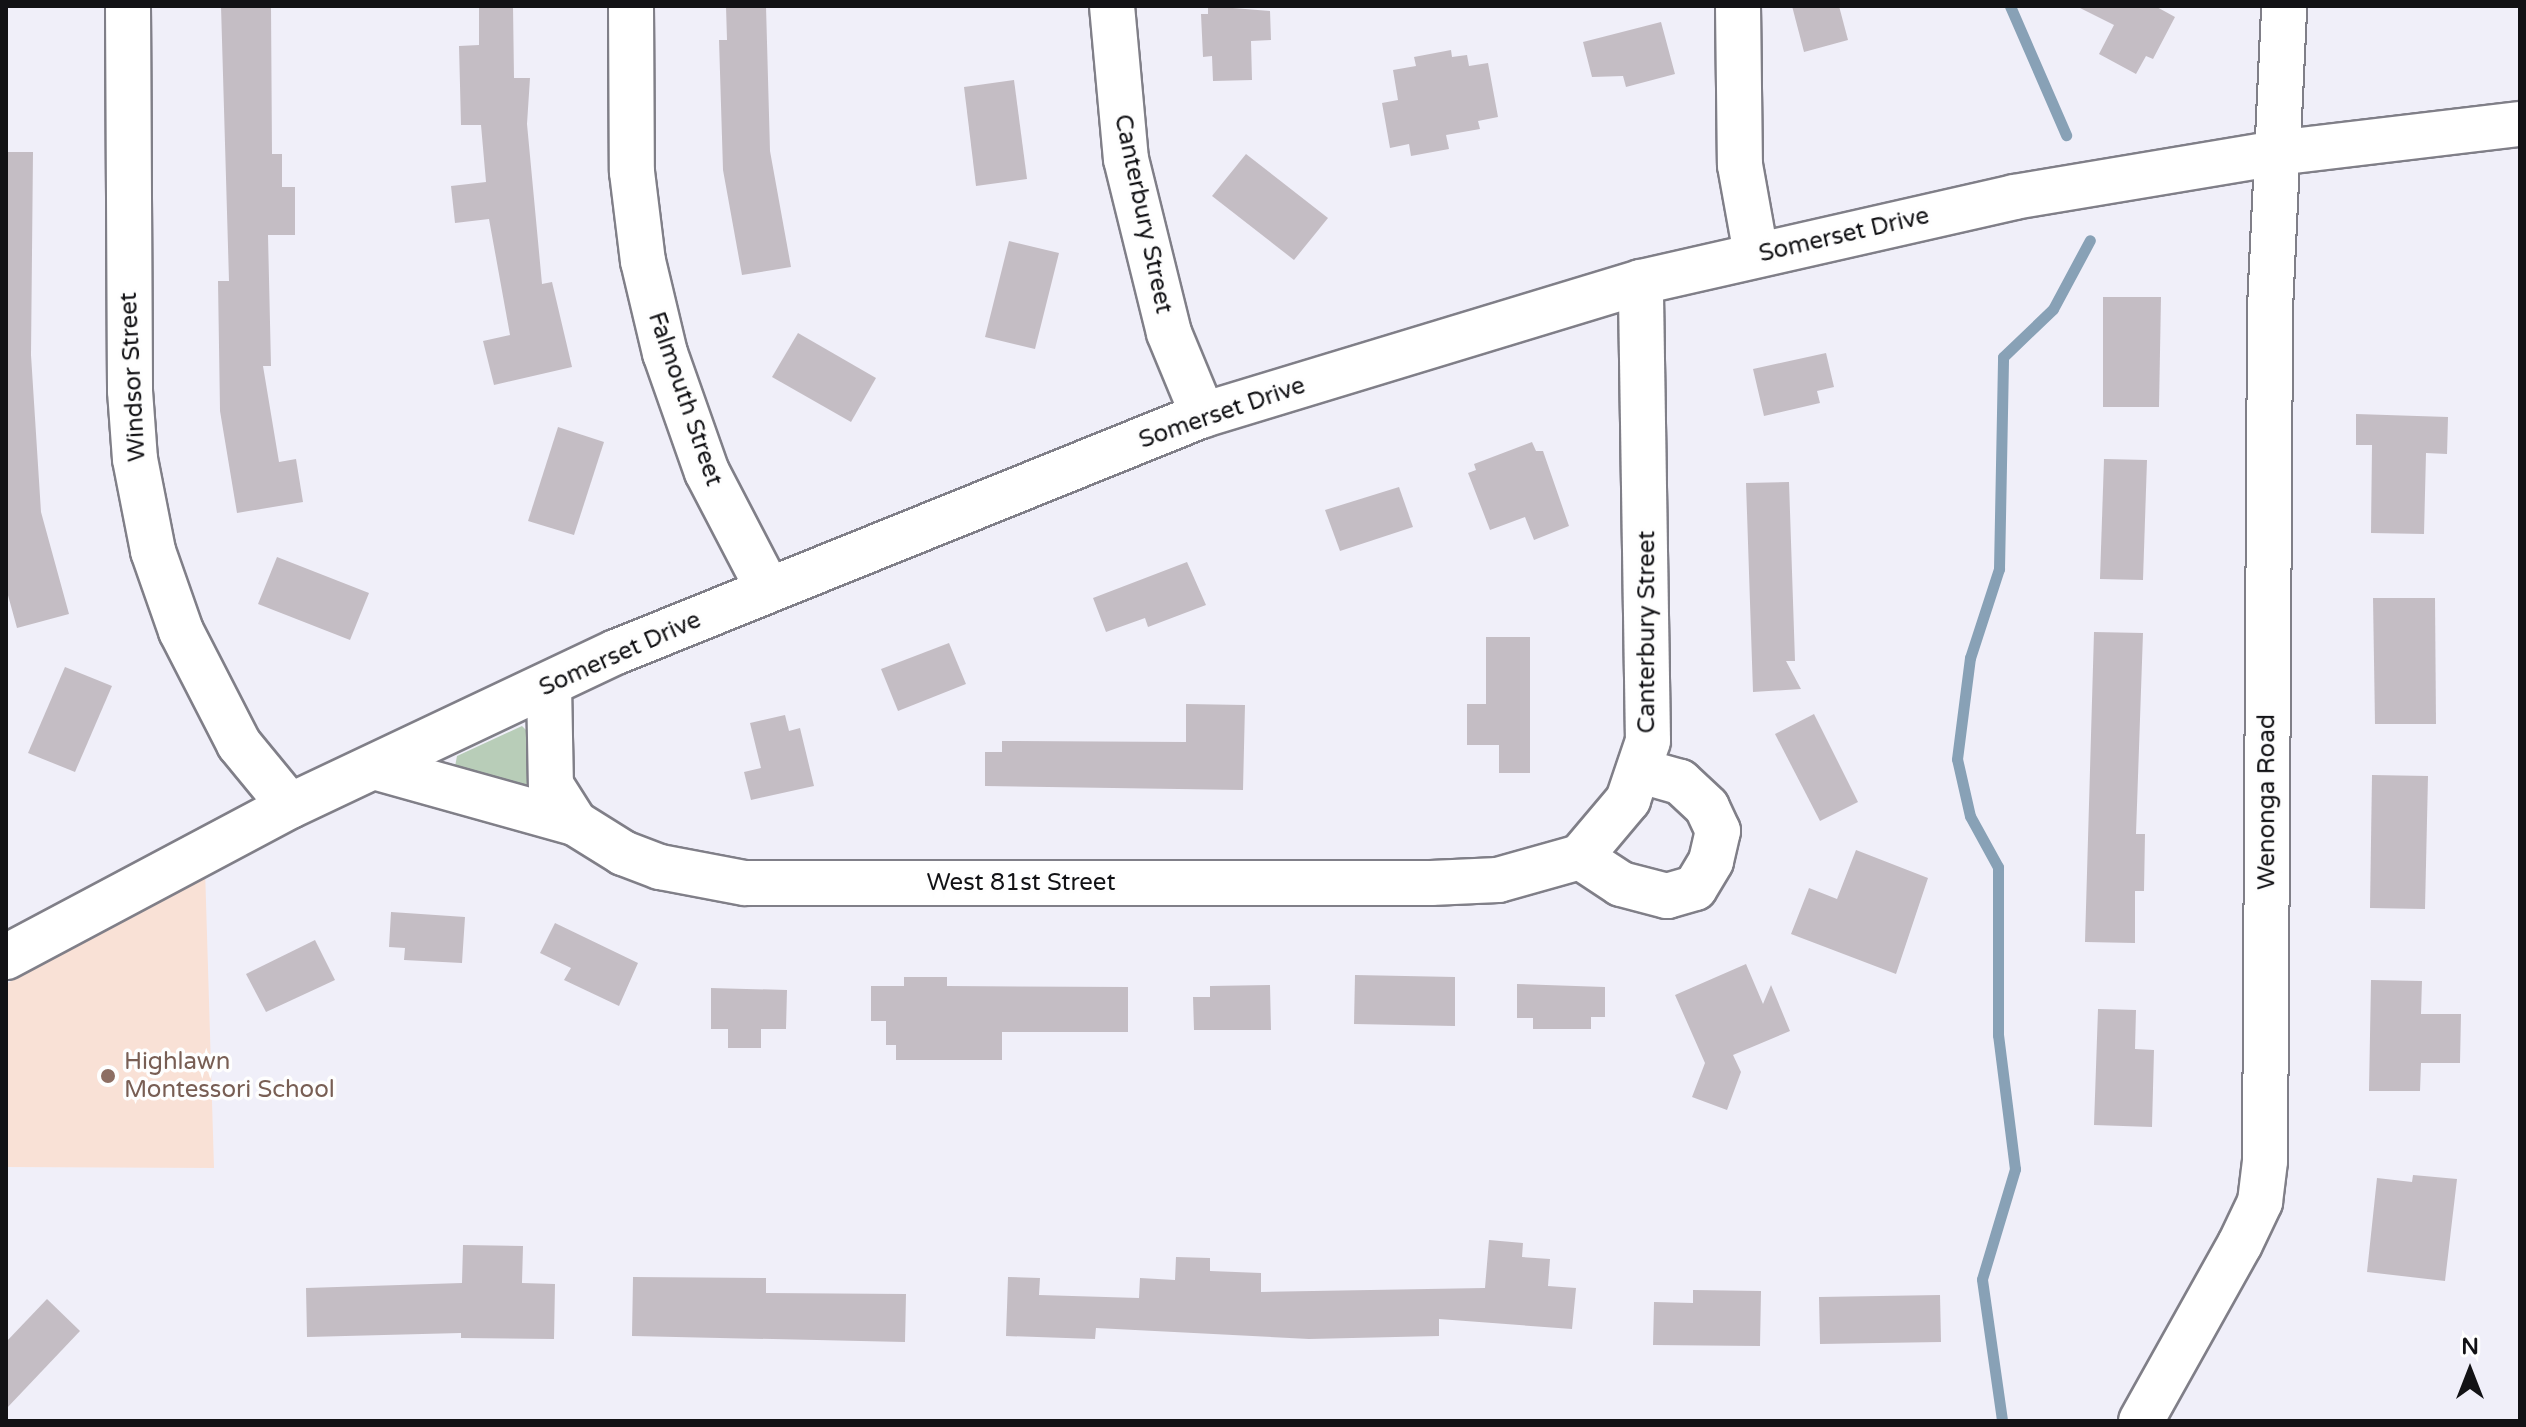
<!DOCTYPE html>
<html>
<head>
<meta charset="utf-8">
<style>
  body { margin:0 }
  #map { position:relative; width:2526px; height:1427px; overflow:hidden; background:#f0eff9; font-family:"Varela Round",sans-serif }
  div>[style] { position:absolute }
  .education>* { inset:0; background:#f9e1d6 }
  .green>* { inset:0; background:#b8cdb8 }
  .stream>* { height:11px; margin:-5.5px; padding:0 5.5px; transform-origin:5.5px; border-radius:5.5px; background:#88a1b6 }
  .building>* { inset:0; background:#c4bdc4 }
  .roads { filter:drop-shadow(2px 0 #807f88) drop-shadow(-2px 0 #807f88) drop-shadow(0 2px #807f88) drop-shadow(0 -2px #807f88) }
  .minor>* { height:44px; margin:-22px; padding:0 22px; transform-origin:22px; border-radius:22px; background:#fff }
  .dots>* { width:22px; height:22px; translate:-50% -50%; box-sizing:border-box; border:4px solid #fefefe; border-radius:50% }
  span { translate:-50% -50%; white-space:nowrap; text-align:center; line-height:1.15; -webkit-text-stroke:7px #fefefe; paint-order:stroke }
  .street-label { font-size:24px; color:#121215 }
  .education-label { font-size:24px; color:#785e54 }
  .left { translate:0 -50%; text-align:left }
  .frame { position:absolute; inset:0; border:8px solid #121215; pointer-events:none }
  .north { position:absolute; left:2430px; top:1331px; width:80px; height:80px; -webkit-text-stroke:6px #fefefe; paint-order:stroke; rotate:0deg; font-size:22px; font-weight:700; line-height:32px; text-align:center; color:#121215 }
  .north::after { content:''; display:block; margin:auto; width:28px; height:36px; background:#121215; clip-path:polygon(50% 0,100% 100%,50% 72%,0 100%) }
</style>
</head>
<body>
<div id="map">
  <div class="education">
    <i style="clip-path:polygon(205px 868px,214px 1168px,6px 1167px,6px 984px)"></i>
  </div>
  <div class="green">
    <i style="clip-path:polygon(522px 726px,529px 733px,533px 786px,454px 772px,457px 756px)"></i>
  </div>
  <div class="stream">
    <i style="left:2010px;top:6px;width:141px;rotate:66.5deg"></i>
    <i style="left:2002px;top:1420px;width:142px;rotate:-98.1deg"></i>
    <i style="left:1982px;top:1279px;width:115px;rotate:-73.3deg"></i>
    <i style="left:2015px;top:1169px;width:135px;rotate:-97.2deg"></i>
    <i style="left:1998px;top:1035px;width:168px;rotate:-90deg"></i>
    <i style="left:1998px;top:867px;width:58px;rotate:-118.8deg"></i>
    <i style="left:1970px;top:816px;width:58px;rotate:-102.8deg"></i>
    <i style="left:1957px;top:759px;width:102px;rotate:-82.7deg"></i>
    <i style="left:1970px;top:658px;width:94px;rotate:-72deg"></i>
    <i style="left:1999px;top:569px;width:212px;rotate:-88.9deg"></i>
    <i style="left:2003px;top:357px;width:69px;rotate:-43.8deg"></i>
    <i style="left:2053px;top:309px;width:78px;rotate:-61.8deg"></i>
  </div>
  <div class="building">
    <i style="clip-path:polygon(221px 6px,271px 6px,272px 154px,282px 154px,282px 187px,295px 187px,295px 235px,268px 235px,271px 366px,263px 366px,279px 462px,296px 459px,303px 502px,237px 513px,220px 411px,218px 281px,229px 281px)"></i>
    <i style="clip-path:polygon(479px 6px,513px 6px,514px 78px,530px 78px,527px 124px,542px 284px,552px 282px,572px 367px,494px 385px,483px 341px,510px 335px,489px 219px,455px 223px,451px 186px,486px 182px,481px 125px,461px 125px,459px 46px,479px 45px)"></i>
    <i style="clip-path:polygon(726px 6px,766px 6px,770px 151px,791px 267px,742px 275px,723px 170px,719px 40px,727px 40px)"></i>
    <i style="clip-path:polygon(1208px 6px,1270px 11px,1271px 40px,1251px 41px,1252px 80px,1213px 81px,1212px 56px,1203px 57px,1201px 14px,1208px 14px)"></i>
    <i style="clip-path:polygon(1792px 6px,1839px 6px,1848px 40px,1804px 52px)"></i>
    <i style="clip-path:polygon(2076px 6px,2155px 6px,2175px 17px,2153px 59px,2146px 56px,2136px 74px,2099px 54px,2114px 25px)"></i>
    <i style="clip-path:polygon(1661px 22px,1675px 74px,1626px 87px,1623px 76px,1592px 77px,1583px 42px)"></i>
    <i style="clip-path:polygon(1451px 50px,1452px 57px,1467px 55px,1469px 66px,1488px 63px,1498px 117px,1478px 121px,1480px 129px,1446px 135px,1449px 149px,1411px 156px,1409px 144px,1390px 148px,1382px 103px,1398px 100px,1393px 70px,1416px 66px,1414px 57px)"></i>
    <i style="clip-path:polygon(1014px 80px,1027px 179px,976px 186px,964px 87px)"></i>
    <i style="clip-path:polygon(6px 152px,33px 152px,31px 355px,41px 512px,69px 614px,17px 628px,6px 588px)"></i>
    <i style="clip-path:polygon(1246px 154px,1328px 218px,1294px 260px,1212px 196px)"></i>
    <i style="clip-path:polygon(1009px 241px,1059px 253px,1035px 349px,985px 337px)"></i>
    <i style="clip-path:polygon(2103px 297px,2161px 297px,2159px 407px,2103px 407px)"></i>
    <i style="clip-path:polygon(798px 333px,876px 378px,851px 422px,772px 377px)"></i>
    <i style="clip-path:polygon(1826px 353px,1834px 387px,1817px 391px,1820px 403px,1764px 416px,1753px 369px)"></i>
    <i style="clip-path:polygon(2356px 414px,2448px 417px,2447px 454px,2426px 453px,2424px 534px,2371px 533px,2372px 445px,2356px 445px)"></i>
    <i style="clip-path:polygon(558px 427px,604px 442px,574px 535px,528px 521px)"></i>
    <i style="clip-path:polygon(1532px 442px,1536px 451px,1543px 451px,1569px 526px,1534px 540px,1525px 517px,1490px 530px,1468px 473px,1476px 470px,1474px 464px)"></i>
    <i style="clip-path:polygon(2104px 459px,2147px 460px,2143px 580px,2100px 579px)"></i>
    <i style="clip-path:polygon(1789px 482px,1795px 661px,1786px 661px,1801px 689px,1753px 692px,1746px 483px)"></i>
    <i style="clip-path:polygon(1399px 487px,1413px 527px,1340px 551px,1325px 510px)"></i>
    <i style="clip-path:polygon(277px 557px,369px 593px,350px 640px,258px 604px)"></i>
    <i style="clip-path:polygon(1187px 562px,1206px 605px,1148px 627px,1145px 618px,1106px 632px,1093px 598px)"></i>
    <i style="clip-path:polygon(2373px 598px,2435px 598px,2436px 724px,2375px 724px)"></i>
    <i style="clip-path:polygon(2094px 632px,2143px 633px,2136px 834px,2145px 834px,2144px 891px,2135px 891px,2135px 943px,2085px 942px)"></i>
    <i style="clip-path:polygon(1486px 637px,1530px 637px,1530px 773px,1499px 773px,1499px 745px,1467px 745px,1467px 704px,1486px 704px)"></i>
    <i style="clip-path:polygon(949px 643px,966px 684px,898px 711px,881px 669px)"></i>
    <i style="clip-path:polygon(65px 667px,112px 686px,75px 772px,28px 753px)"></i>
    <i style="clip-path:polygon(1186px 704px,1245px 705px,1243px 790px,985px 786px,985px 752px,1002px 752px,1002px 741px,1186px 742px)"></i>
    <i style="clip-path:polygon(1814px 714px,1858px 802px,1820px 821px,1775px 734px)"></i>
    <i style="clip-path:polygon(785px 715px,789px 731px,800px 728px,814px 786px,751px 800px,744px 772px,761px 768px,750px 723px)"></i>
    <i style="clip-path:polygon(2372px 775px,2428px 776px,2425px 909px,2370px 908px)"></i>
    <i style="clip-path:polygon(1856px 850px,1928px 878px,1896px 974px,1791px 934px,1809px 888px,1837px 899px)"></i>
    <i style="clip-path:polygon(391px 912px,465px 917px,462px 963px,404px 960px,405px 948px,389px 947px)"></i>
    <i style="clip-path:polygon(555px 923px,638px 963px,619px 1006px,564px 980px,571px 968px,540px 953px)"></i>
    <i style="clip-path:polygon(315px 940px,335px 980px,266px 1012px,246px 974px)"></i>
    <i style="clip-path:polygon(1746px 964px,1763px 1004px,1771px 985px,1790px 1031px,1733px 1055px,1741px 1072px,1727px 1110px,1692px 1097px,1705px 1063px,1675px 995px)"></i>
    <i style="clip-path:polygon(1355px 975px,1455px 977px,1455px 1026px,1354px 1024px)"></i>
    <i style="clip-path:polygon(904px 977px,947px 977px,947px 986px,1128px 987px,1128px 1032px,1002px 1032px,1002px 1060px,896px 1060px,896px 1045px,886px 1045px,886px 1021px,871px 1021px,871px 986px,904px 986px)"></i>
    <i style="clip-path:polygon(2371px 980px,2422px 981px,2421px 1014px,2461px 1014px,2460px 1063px,2421px 1063px,2420px 1091px,2369px 1091px)"></i>
    <i style="clip-path:polygon(1517px 984px,1605px 987px,1605px 1017px,1591px 1017px,1591px 1029px,1533px 1029px,1533px 1018px,1517px 1018px)"></i>
    <i style="clip-path:polygon(1270px 985px,1271px 1030px,1194px 1030px,1193px 997px,1210px 997px,1210px 986px)"></i>
    <i style="clip-path:polygon(711px 988px,787px 990px,786px 1029px,761px 1029px,761px 1048px,728px 1048px,728px 1029px,711px 1029px)"></i>
    <i style="clip-path:polygon(2098px 1009px,2136px 1010px,2135px 1049px,2154px 1050px,2152px 1127px,2094px 1125px)"></i>
    <i style="clip-path:polygon(2413px 1175px,2457px 1179px,2445px 1281px,2367px 1272px,2377px 1178px,2412px 1182px)"></i>
    <i style="clip-path:polygon(1489px 1240px,1523px 1243px,1522px 1257px,1550px 1259px,1548px 1286px,1576px 1288px,1572px 1329px,1439px 1319px,1439px 1336px,1309px 1339px,1096px 1328px,1095px 1339px,1006px 1336px,1008px 1277px,1040px 1278px,1039px 1295px,1139px 1298px,1140px 1278px,1175px 1280px,1176px 1257px,1210px 1258px,1210px 1271px,1261px 1273px,1261px 1292px,1485px 1288px)"></i>
    <i style="clip-path:polygon(463px 1245px,523px 1246px,522px 1283px,555px 1284px,554px 1339px,461px 1338px,461px 1333px,307px 1337px,306px 1288px,462px 1283px)"></i>
    <i style="clip-path:polygon(633px 1277px,766px 1278px,766px 1293px,906px 1294px,905px 1342px,632px 1336px)"></i>
    <i style="clip-path:polygon(1693px 1290px,1761px 1291px,1760px 1346px,1653px 1345px,1654px 1302px,1693px 1303px)"></i>
    <i style="clip-path:polygon(1940px 1295px,1941px 1342px,1820px 1344px,1819px 1297px)"></i>
    <i style="clip-path:polygon(47px 1299px,80px 1331px,6px 1409px,6px 1342px)"></i>
  </div>
  <div class="roads">
    <div class="minor">
      <i style="left:128px;top:6px;width:385px;rotate:89.7deg"></i>
      <i style="left:130px;top:391px;width:68px;rotate:85.8deg"></i>
      <i style="left:135px;top:459px;width:94px;rotate:78.9deg"></i>
      <i style="left:153px;top:551px;width:85px;rotate:70.7deg"></i>
      <i style="left:181px;top:631px;width:127px;rotate:62.8deg"></i>
      <i style="left:239px;top:744px;width:80px;rotate:50.6deg"></i>
      <i style="left:631px;top:6px;width:166px;rotate:89.7deg"></i>
      <i style="left:632px;top:172px;width:90px;rotate:83deg"></i>
      <i style="left:643px;top:261px;width:95px;rotate:76.6deg"></i>
      <i style="left:665px;top:353px;width:126px;rotate:70.6deg"></i>
      <i style="left:707px;top:472px;width:132px;rotate:62.5deg"></i>
      <i style="left:1112px;top:6px;width:154px;rotate:84.8deg"></i>
      <i style="left:1126px;top:159px;width:179px;rotate:76.1deg"></i>
      <i style="left:1169px;top:333px;width:89px;rotate:67.5deg"></i>
      <i style="left:1738px;top:6px;width:159px;rotate:89.3deg"></i>
      <i style="left:1740px;top:165px;width:90px;rotate:79.8deg"></i>
      <i style="left:549px;top:685px;width:100px;rotate:88.9deg"></i>
      <i style="left:551px;top:785px;width:45px;rotate:57.7deg"></i>
      <i style="left:374px;top:767px;width:209px;rotate:15.6deg"></i>
      <i style="left:575px;top:823px;width:57px;rotate:32deg"></i>
      <i style="left:623px;top:853px;width:40px;rotate:21deg"></i>
      <i style="left:660px;top:867px;width:86px;rotate:10.7deg"></i>
      <i style="left:745px;top:883px;width:686px"></i>
      <i style="left:1431px;top:883px;width:67px;rotate:-2.6deg"></i>
      <i style="left:1498px;top:880px;width:85px;rotate:-15.7deg"></i>
      <i style="left:1580px;top:857px;width:75px;rotate:-49.9deg"></i>
      <i style="left:1628px;top:800px;width:62px;rotate:-71.3deg"></i>
      <i style="left:1648px;top:741px;width:459px;rotate:-90.9deg"></i>
      <i style="left:1580px;top:857px;width:49px;rotate:33.4deg"></i>
      <i style="left:1621px;top:884px;width:48px;rotate:14.6deg"></i>
      <i style="left:1667px;top:896px;width:29px;rotate:-16deg"></i>
      <i style="left:1695px;top:888px;width:31px;rotate:-59deg"></i>
      <i style="left:1711px;top:861px;width:31px;rotate:-77deg"></i>
      <i style="left:1718px;top:831px;width:26px;rotate:-115deg"></i>
      <i style="left:1707px;top:807px;width:37px;rotate:-137deg"></i>
      <i style="left:1680px;top:782px;width:41px;rotate:-164.2deg"></i>
      <i style="left:6px;top:957px;width:322px;rotate:-28deg"></i>
      <i style="left:290px;top:806px;width:361px;rotate:-25.3deg"></i>
      <i style="left:616px;top:652px;width:633px;rotate:-21.99deg"></i>
      <i style="left:1203px;top:415px;width:458px;rotate:-16.9deg"></i>
      <i style="left:1641px;top:282px;width:383px;rotate:-12.8deg"></i>
      <i style="left:2014px;top:197px;width:266px;rotate:-9.5deg"></i>
      <i style="left:2276px;top:153px;width:246px;rotate:-6.8deg"></i>
      <i style="left:2141px;top:1421px;width:203px;rotate:-60.8deg"></i>
      <i style="left:2240px;top:1244px;width:47px;rotate:-64.5deg"></i>
      <i style="left:2260px;top:1202px;width:41px;rotate:-83deg"></i>
      <i style="left:2265px;top:1161px;width:853px;rotate:-89.66deg"></i>
      <i style="left:2270px;top:308px;width:302px;rotate:-87.3deg"></i>
    </div>
  </div>
  <div class="dots">
    <i style="left:108px;top:1076px;background:#8d6e63"></i>
  </div>
  <div class="street-label">
    <span style="left:1143px;top:214px;rotate:78deg">Canterbury Street</span>
    <span style="left:1844px;top:235px;rotate:-13deg">Somerset Drive</span>
    <span style="left:133px;top:377px;rotate:-93deg">Windsor Street</span>
    <span style="left:685px;top:399px;rotate:71deg">Falmouth Street</span>
    <span style="left:1222px;top:413px;rotate:-19deg">Somerset Drive</span>
    <span style="left:1647px;top:632px;rotate:-90deg">Canterbury Street</span>
    <span style="left:620px;top:654px;rotate:-24deg">Somerset Drive</span>
    <span style="left:2267px;top:802px;rotate:-90deg">Wenonga Road</span>
    <span style="left:1021px;top:883px">West 81st Street</span>
  </div>
  <div class="education-label">
    <span class="left" style="left:124px;top:1076px">Highlawn<br>Montessori School</span>
  </div>
  <div class="frame"></div>
  <div class="north">N</div>
</div>
</body>
</html>
